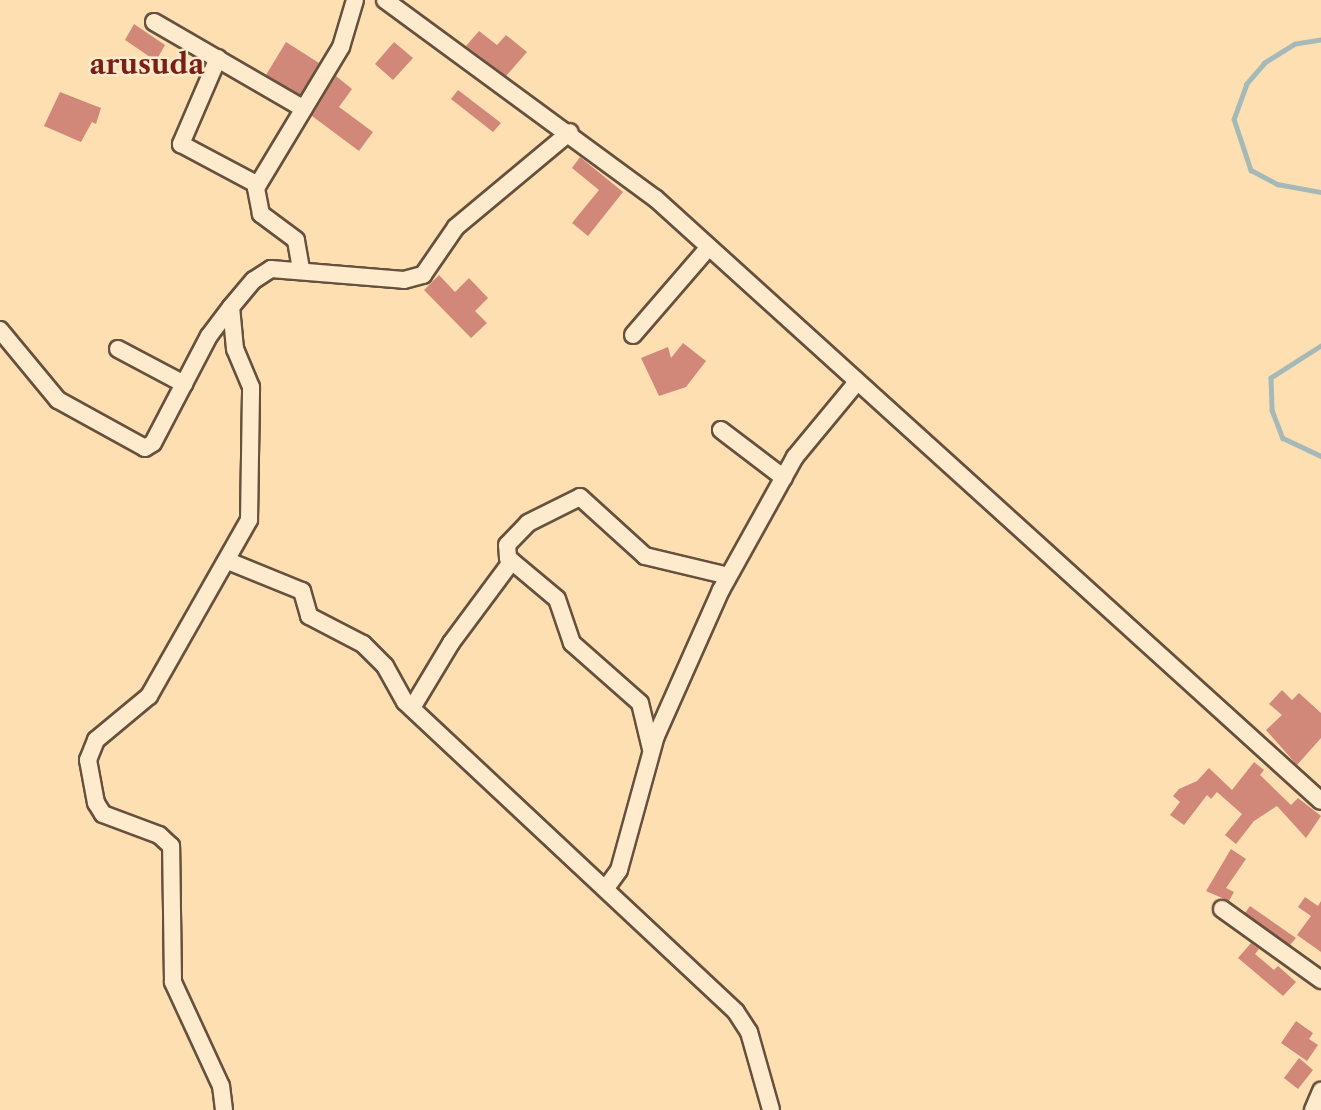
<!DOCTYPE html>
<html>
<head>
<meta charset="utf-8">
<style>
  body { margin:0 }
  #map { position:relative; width:1321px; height:1110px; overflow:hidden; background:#fedfb2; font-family:"Libre Caslon Text",serif }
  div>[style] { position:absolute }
  .stream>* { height:4.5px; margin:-2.25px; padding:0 2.25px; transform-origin:2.25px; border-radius:2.25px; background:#a5bab8 }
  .building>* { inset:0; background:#d28878 }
  .roads { filter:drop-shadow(2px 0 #66503e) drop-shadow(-2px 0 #66503e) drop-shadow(0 2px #66503e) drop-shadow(0 -2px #66503e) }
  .minor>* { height:16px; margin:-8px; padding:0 8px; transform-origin:8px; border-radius:8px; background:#feeacd }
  span { translate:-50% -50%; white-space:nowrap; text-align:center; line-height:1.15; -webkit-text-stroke:5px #feeacd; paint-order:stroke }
  .quarter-label { font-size:28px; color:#7a1f14; font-weight:700 }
</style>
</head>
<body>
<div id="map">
  <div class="stream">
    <i style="left:1321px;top:40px;width:26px;rotate:171deg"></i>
    <i style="left:1295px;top:44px;width:36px;rotate:148deg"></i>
    <i style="left:1265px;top:63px;width:28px;rotate:131deg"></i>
    <i style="left:1247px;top:84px;width:37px;rotate:110deg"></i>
    <i style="left:1234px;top:119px;width:54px;rotate:71.6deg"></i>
    <i style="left:1251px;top:170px;width:30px;rotate:28deg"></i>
    <i style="left:1277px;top:184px;width:45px;rotate:10.3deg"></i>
    <i style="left:1321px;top:346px;width:59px;rotate:147.4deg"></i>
    <i style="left:1271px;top:378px;width:32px;rotate:88deg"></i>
    <i style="left:1272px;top:410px;width:30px;rotate:69deg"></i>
    <i style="left:1283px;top:438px;width:42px;rotate:25.3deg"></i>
  </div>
  <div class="building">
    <i style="clip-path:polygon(134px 24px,165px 45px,156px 61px,125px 40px)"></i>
    <i style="clip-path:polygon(479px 31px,497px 45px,506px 35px,527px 52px,506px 76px,466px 46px)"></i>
    <i style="clip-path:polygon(286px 42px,319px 63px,300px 95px,266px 75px)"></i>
    <i style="clip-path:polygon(394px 42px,413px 58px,393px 80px,375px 64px)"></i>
    <i style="clip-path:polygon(336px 76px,352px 89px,339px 107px,373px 132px,359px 151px,312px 116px)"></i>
    <i style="clip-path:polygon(458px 90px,501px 123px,493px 132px,451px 99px)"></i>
    <i style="clip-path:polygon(60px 92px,101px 108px,96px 124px,92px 122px,81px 142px,44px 126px)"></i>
    <i style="clip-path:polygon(580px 157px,623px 192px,588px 236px,572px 223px,599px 190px,572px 168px)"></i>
    <i style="clip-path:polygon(439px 275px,455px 292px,469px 278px,488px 298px,475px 311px,487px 323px,471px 338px,424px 290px)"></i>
    <i style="clip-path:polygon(683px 343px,706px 361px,686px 387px,659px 396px,641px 358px,668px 347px,671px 358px)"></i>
    <i style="clip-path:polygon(1282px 690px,1292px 700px,1299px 693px,1321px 713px,1321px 738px,1297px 765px,1266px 730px,1282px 715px,1269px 704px)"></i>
    <i style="clip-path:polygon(1254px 762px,1264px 770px,1260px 775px,1291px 805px,1298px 798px,1321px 816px,1306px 838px,1277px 806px,1254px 821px,1236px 844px,1225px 835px,1242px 814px,1217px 792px,1211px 799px,1207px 795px,1184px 825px,1170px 815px,1180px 802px,1173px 796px,1179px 789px,1197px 781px,1209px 768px,1232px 790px)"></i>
    <i style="clip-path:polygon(1231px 849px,1246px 859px,1226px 888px,1234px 892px,1229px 901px,1206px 891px)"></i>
    <i style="clip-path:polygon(1305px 897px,1318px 906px,1321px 901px,1321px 952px,1297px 935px,1311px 916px,1298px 907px)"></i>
    <i style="clip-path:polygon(1250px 906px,1296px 938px,1290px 945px,1245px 913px)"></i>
    <i style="clip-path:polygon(1251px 943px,1259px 949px,1255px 954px,1274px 970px,1278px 966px,1296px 982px,1283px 996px,1238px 958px)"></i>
    <i style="clip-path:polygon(1296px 1021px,1313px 1033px,1309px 1039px,1318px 1045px,1307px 1061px,1281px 1043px)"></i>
    <i style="clip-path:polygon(1299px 1058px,1313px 1070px,1298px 1089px,1284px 1078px)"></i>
  </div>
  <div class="roads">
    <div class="minor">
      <i style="left:385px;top:0;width:335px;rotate:36.3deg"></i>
      <i style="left:655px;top:198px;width:898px;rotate:42.16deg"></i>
      <i style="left:154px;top:22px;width:173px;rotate:30.1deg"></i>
      <i style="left:218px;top:58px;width:94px;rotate:113.3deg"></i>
      <i style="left:181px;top:144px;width:87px;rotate:28deg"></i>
      <i style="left:301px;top:269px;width:29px;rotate:-100deg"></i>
      <i style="left:296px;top:240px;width:44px;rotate:-143.4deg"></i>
      <i style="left:261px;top:214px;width:26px;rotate:-101deg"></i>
      <i style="left:256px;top:188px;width:165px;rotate:-58.9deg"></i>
      <i style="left:341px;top:47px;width:49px;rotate:-73.4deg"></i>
      <i style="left:0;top:330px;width:91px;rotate:50.4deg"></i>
      <i style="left:58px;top:400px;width:99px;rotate:28.9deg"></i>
      <i style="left:145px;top:448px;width:9px;rotate:-32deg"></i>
      <i style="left:153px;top:443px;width:121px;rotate:-62.4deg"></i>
      <i style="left:209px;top:336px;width:36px;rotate:-53deg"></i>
      <i style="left:633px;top:335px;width:115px;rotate:-49.2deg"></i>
      <i style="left:118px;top:349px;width:75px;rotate:27.9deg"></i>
      <i style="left:721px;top:430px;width:79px;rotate:37.3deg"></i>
      <i style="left:228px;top:561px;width:80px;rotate:22.1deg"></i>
      <i style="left:302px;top:591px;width:26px;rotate:74deg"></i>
      <i style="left:309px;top:616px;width:61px;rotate:27.4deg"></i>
      <i style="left:363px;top:644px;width:31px;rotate:45deg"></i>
      <i style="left:385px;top:666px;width:41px;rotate:60.9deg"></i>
      <i style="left:405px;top:702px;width:453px;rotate:43.1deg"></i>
      <i style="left:736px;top:1012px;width:24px;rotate:57deg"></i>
      <i style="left:749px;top:1032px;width:81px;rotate:74.2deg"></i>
      <i style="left:412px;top:708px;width:76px;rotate:-59deg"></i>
      <i style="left:451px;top:643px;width:102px;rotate:-53.4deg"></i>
      <i style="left:651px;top:749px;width:47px;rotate:-103.4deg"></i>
      <i style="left:640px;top:703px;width:91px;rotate:-138.6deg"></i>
      <i style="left:572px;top:643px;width:46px;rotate:-108.8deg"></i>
      <i style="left:557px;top:599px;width:64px;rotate:-140.1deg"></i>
      <i style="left:508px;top:558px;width:13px;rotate:-94deg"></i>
      <i style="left:507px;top:545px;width:30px;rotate:-46deg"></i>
      <i style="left:528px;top:523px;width:58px;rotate:-26.6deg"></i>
      <i style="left:580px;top:497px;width:88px;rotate:42.2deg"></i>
      <i style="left:645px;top:556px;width:85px;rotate:13.5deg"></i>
      <i style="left:606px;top:888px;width:22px;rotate:-54deg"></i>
      <i style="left:619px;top:870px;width:139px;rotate:-74.6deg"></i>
      <i style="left:656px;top:736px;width:160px;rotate:-66deg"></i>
      <i style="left:721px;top:590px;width:152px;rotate:-60.9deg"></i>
      <i style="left:795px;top:457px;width:97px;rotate:-50.4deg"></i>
      <i style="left:1222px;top:909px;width:122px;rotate:35.6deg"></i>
      <i style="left:224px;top:1110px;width:24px;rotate:-97deg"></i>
      <i style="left:221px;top:1086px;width:115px;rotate:-114.8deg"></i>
      <i style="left:173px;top:982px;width:136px;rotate:-90.8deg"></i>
      <i style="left:171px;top:846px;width:16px;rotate:-137deg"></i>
      <i style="left:159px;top:835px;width:60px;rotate:-159.4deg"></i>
      <i style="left:103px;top:814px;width:13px;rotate:-122deg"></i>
      <i style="left:96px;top:803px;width:44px;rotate:-100.5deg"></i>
      <i style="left:88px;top:760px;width:22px;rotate:-68deg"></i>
      <i style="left:96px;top:740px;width:69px;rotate:-39.7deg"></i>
      <i style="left:149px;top:696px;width:202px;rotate:-60.4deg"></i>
      <i style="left:249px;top:520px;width:133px;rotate:-89.1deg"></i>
      <i style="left:251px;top:387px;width:41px;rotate:-112.8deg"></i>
      <i style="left:235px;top:349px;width:42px;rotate:-95.4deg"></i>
      <i style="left:231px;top:307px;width:35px;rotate:-50deg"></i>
      <i style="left:254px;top:280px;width:20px;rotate:-33deg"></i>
      <i style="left:271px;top:269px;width:133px;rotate:4.7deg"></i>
      <i style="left:404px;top:280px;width:20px;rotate:-15deg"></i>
      <i style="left:423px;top:275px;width:58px;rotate:-55.5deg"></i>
      <i style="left:456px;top:227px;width:148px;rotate:-39.8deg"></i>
      <i style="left:1313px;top:1110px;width:21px;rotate:-67deg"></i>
    </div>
  </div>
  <div class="quarter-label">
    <span style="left:147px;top:64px">arusuda</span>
  </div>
</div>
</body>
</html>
